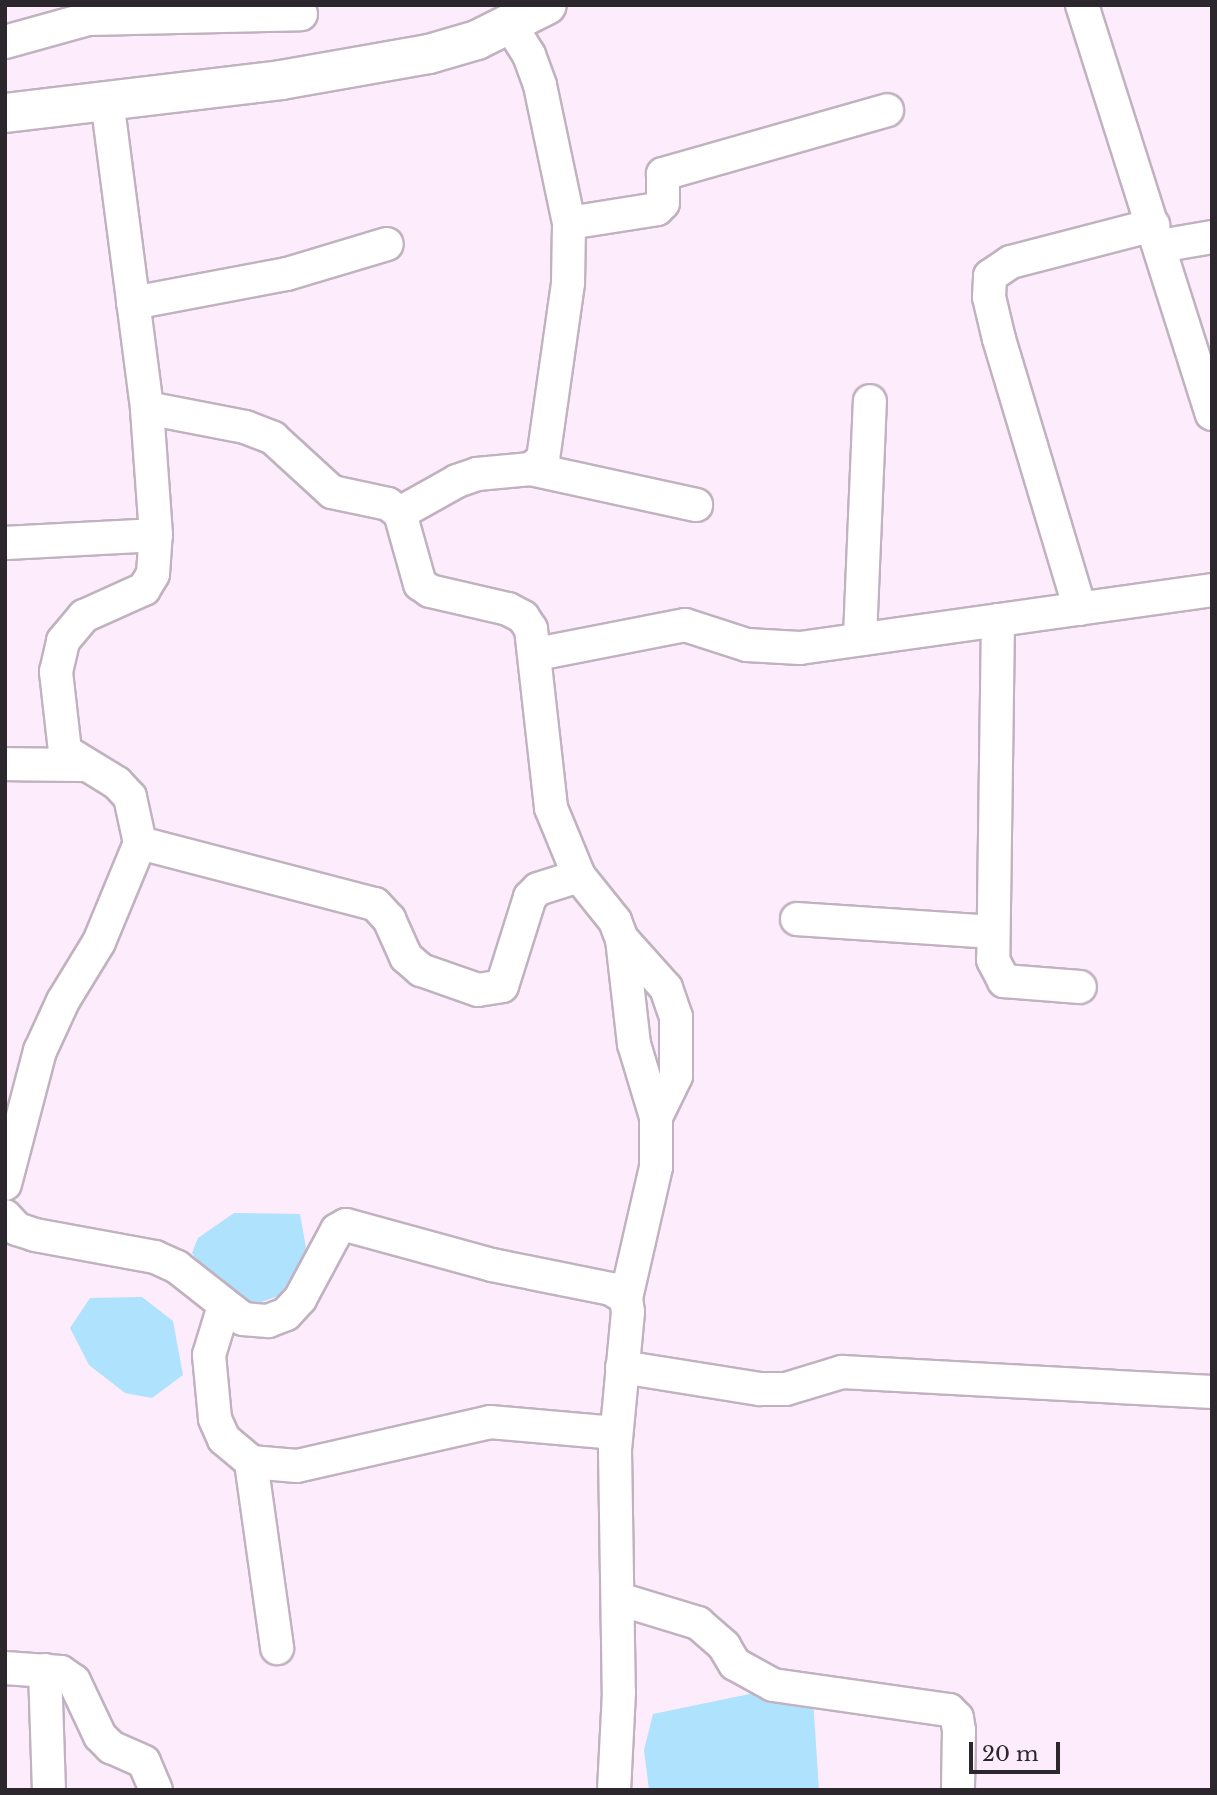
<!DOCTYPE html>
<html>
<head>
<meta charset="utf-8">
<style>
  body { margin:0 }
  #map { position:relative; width:1217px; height:1795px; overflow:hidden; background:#fdedfc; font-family:"Libre Baskerville",serif }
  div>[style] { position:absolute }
  .water>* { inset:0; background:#afe2fd }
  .roads { filter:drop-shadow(2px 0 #c1b2c0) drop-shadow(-2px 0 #c1b2c0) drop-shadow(0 2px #c1b2c0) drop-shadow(0 -2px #c1b2c0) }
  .minor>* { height:32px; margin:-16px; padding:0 16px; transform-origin:16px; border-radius:16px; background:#fff }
  .tertiary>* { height:38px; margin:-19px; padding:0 19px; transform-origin:19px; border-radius:19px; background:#fff }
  span { translate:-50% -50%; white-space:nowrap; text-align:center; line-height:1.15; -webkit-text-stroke:7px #fdedfc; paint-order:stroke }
  .frame { position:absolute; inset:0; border:7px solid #2c272c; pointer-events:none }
  .scale { position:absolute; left:969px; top:1742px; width:91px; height:32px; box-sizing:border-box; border:4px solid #2c272c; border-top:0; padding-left:9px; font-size:21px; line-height:24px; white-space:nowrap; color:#2c272c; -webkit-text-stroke:5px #fdedfc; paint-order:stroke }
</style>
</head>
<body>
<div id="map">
  <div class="water">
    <i style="clip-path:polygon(234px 1213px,300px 1214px,308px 1259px,278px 1296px,242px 1309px,228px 1307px,192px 1253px,198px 1238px)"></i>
    <i style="clip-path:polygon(142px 1297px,173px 1321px,183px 1375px,152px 1398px,125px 1393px,89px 1365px,70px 1328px,90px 1298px)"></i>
    <i style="clip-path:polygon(778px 1688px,813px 1699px,819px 1790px,649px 1790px,644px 1750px,653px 1714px)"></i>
  </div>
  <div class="roads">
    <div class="minor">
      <i style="left:1082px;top:5px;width:429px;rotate:72.4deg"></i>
      <i style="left:5px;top:42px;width:86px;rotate:-15.5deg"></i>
      <i style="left:88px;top:19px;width:213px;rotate:-1.3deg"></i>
      <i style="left:569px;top:223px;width:89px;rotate:-9deg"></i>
      <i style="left:657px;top:209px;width:8px;rotate:-45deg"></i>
      <i style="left:663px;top:203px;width:29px;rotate:-90deg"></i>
      <i style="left:663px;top:174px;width:233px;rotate:-15.9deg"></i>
      <i style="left:1160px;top:246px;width:53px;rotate:-9.8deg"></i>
      <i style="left:133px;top:303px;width:157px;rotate:-10.7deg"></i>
      <i style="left:287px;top:274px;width:104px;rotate:-16.7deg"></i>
      <i style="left:147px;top:408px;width:100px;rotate:11deg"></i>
      <i style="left:245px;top:427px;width:30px;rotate:21deg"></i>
      <i style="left:273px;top:438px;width:80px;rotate:42.5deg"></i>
      <i style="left:332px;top:492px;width:57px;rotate:12.1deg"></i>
      <i style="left:388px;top:504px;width:15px;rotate:37deg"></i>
      <i style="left:400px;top:513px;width:74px;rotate:74.3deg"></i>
      <i style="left:420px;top:584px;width:12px;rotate:35deg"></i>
      <i style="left:430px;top:591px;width:80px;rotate:13deg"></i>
      <i style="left:508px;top:609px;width:17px;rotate:28deg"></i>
      <i style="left:523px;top:617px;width:14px;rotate:56deg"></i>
      <i style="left:531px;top:629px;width:180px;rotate:83.6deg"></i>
      <i style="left:551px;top:808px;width:74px;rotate:67.6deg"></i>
      <i style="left:579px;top:876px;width:58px;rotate:51.3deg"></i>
      <i style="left:615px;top:921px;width:19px;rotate:69deg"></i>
      <i style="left:622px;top:939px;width:106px;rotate:83.5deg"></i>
      <i style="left:634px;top:1044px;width:76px;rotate:73.2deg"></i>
      <i style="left:656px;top:1117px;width:50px;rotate:90deg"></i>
      <i style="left:656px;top:1167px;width:134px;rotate:102.9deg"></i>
      <i style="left:531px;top:469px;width:169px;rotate:12.3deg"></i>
      <i style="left:400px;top:513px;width:65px;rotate:-29.3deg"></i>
      <i style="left:457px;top:481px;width:21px;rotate:-19deg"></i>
      <i style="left:477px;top:474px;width:54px;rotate:-5.3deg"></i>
      <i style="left:531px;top:469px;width:16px;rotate:-40deg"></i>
      <i style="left:543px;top:459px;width:178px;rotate:-81.9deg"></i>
      <i style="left:568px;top:283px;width:60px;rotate:-89deg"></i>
      <i style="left:569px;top:223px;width:141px;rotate:-101.9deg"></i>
      <i style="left:540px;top:85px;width:32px;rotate:-110deg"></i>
      <i style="left:529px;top:55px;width:36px;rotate:-122deg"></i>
      <i style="left:5px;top:543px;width:151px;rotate:-3deg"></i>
      <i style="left:1080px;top:609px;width:282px;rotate:-106.7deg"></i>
      <i style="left:999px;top:339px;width:43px;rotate:-103.4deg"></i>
      <i style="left:989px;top:297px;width:21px;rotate:-87deg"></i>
      <i style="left:990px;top:276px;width:25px;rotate:-34deg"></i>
      <i style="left:1011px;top:262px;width:147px;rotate:-14.6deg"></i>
      <i style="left:998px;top:620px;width:340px;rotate:90.8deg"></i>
      <i style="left:993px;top:960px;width:24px;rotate:62deg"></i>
      <i style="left:1004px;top:981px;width:76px;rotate:4.5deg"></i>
      <i style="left:860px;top:637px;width:236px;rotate:-87.6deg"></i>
      <i style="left:537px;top:654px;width:151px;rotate:-11.1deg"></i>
      <i style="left:685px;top:625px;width:65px;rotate:17.9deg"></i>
      <i style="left:747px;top:645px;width:53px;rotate:3.2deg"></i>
      <i style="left:800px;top:648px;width:416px;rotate:-8deg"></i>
      <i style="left:5px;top:764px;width:76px;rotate:0.8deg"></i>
      <i style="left:140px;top:843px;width:243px;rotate:14.6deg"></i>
      <i style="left:375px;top:904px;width:21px;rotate:47deg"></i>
      <i style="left:389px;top:919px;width:42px;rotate:65.9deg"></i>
      <i style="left:406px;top:957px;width:20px;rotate:41deg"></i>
      <i style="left:421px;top:970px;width:60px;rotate:19.3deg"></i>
      <i style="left:478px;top:990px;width:24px;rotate:-9deg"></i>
      <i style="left:502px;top:986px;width:93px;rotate:-72.5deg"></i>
      <i style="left:530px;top:897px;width:11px;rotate:-45deg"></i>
      <i style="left:538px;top:889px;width:43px;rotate:-17.6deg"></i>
      <i style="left:797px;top:919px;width:196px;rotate:3.8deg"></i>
      <i style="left:622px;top:939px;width:66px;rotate:48.1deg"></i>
      <i style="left:666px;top:988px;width:31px;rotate:71deg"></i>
      <i style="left:676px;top:1017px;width:59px;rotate:90deg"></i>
      <i style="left:676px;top:1076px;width:46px;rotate:116deg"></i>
      <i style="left:5px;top:1184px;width:138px;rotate:-75.3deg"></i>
      <i style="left:40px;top:1051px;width:55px;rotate:-65.3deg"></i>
      <i style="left:63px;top:1001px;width:69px;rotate:-58.6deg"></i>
      <i style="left:99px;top:942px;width:107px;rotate:-67.5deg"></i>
      <i style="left:140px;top:843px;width:47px;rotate:-102.3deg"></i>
      <i style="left:130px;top:797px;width:19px;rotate:-133deg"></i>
      <i style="left:117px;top:783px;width:61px;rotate:-148.4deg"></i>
      <i style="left:65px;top:751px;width:80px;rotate:-96.5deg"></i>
      <i style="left:56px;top:672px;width:32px;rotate:-77deg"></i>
      <i style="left:63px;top:641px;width:33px;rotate:-50deg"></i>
      <i style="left:84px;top:616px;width:66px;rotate:-24.2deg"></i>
      <i style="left:144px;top:589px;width:17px;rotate:-59deg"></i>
      <i style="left:153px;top:574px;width:39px;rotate:-86deg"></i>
      <i style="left:156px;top:535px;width:127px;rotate:-94.1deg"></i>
      <i style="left:147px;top:408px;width:311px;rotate:-97.4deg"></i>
      <i style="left:5px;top:1216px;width:18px;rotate:47deg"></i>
      <i style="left:17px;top:1229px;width:19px;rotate:18deg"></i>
      <i style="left:35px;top:1235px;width:122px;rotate:10.4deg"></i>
      <i style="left:155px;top:1257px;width:24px;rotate:24deg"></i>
      <i style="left:177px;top:1267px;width:84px;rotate:38.2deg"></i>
      <i style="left:243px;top:1319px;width:25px;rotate:5deg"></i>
      <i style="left:268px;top:1321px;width:19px;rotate:-21deg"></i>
      <i style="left:286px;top:1314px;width:21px;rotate:-47deg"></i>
      <i style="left:300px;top:1299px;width:78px;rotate:-61.8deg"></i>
      <i style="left:337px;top:1230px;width:10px;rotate:-29deg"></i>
      <i style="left:346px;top:1225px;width:151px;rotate:15.3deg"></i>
      <i style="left:492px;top:1265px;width:121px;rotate:11.4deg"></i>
      <i style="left:611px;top:1289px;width:17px;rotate:31deg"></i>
      <i style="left:626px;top:1298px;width:14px;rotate:82deg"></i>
      <i style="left:628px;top:1312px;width:139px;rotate:95.4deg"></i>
      <i style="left:615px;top:1450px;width:242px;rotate:89.1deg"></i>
      <i style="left:619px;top:1692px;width:98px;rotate:92.9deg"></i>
      <i style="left:224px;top:1306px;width:51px;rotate:107deg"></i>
      <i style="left:209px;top:1355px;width:64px;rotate:84.6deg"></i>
      <i style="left:215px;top:1419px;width:22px;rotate:66deg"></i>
      <i style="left:224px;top:1439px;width:35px;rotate:40deg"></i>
      <i style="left:251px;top:1462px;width:46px;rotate:5deg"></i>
      <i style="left:297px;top:1466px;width:198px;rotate:-12.8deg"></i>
      <i style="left:490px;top:1422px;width:126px;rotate:5deg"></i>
      <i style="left:622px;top:1367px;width:140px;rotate:9.1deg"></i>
      <i style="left:760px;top:1389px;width:26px"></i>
      <i style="left:786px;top:1389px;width:59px;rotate:-16.9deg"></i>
      <i style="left:842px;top:1372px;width:371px;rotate:3.1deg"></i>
      <i style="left:251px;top:1462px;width:188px;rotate:82deg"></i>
      <i style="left:619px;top:1599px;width:83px;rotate:16.9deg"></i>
      <i style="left:698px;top:1623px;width:35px;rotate:41deg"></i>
      <i style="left:724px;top:1646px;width:21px;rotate:59deg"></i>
      <i style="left:735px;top:1664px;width:43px;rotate:28.9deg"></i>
      <i style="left:773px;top:1685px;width:178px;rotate:8.1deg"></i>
      <i style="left:949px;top:1710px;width:11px;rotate:45deg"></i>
      <i style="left:957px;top:1718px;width:12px;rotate:81deg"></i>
      <i style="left:959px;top:1730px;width:60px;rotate:91deg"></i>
      <i style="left:5px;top:1668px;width:56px;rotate:4.1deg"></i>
      <i style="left:61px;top:1672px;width:16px;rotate:35deg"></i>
      <i style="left:74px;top:1681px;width:61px;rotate:64.7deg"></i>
      <i style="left:100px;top:1736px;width:16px;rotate:45deg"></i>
      <i style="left:111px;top:1747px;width:36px;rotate:24deg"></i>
      <i style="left:144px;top:1762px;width:30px;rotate:67deg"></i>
      <i style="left:45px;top:1670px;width:120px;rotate:88.1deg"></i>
    </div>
    <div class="tertiary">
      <i style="left:5px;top:113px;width:278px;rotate:-6.8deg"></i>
      <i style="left:281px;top:80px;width:150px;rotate:-10deg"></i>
      <i style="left:429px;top:54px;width:50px;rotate:-16.3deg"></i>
      <i style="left:477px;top:40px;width:78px;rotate:-26.6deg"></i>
    </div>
  </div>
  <div class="frame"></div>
  <div class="scale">20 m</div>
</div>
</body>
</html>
